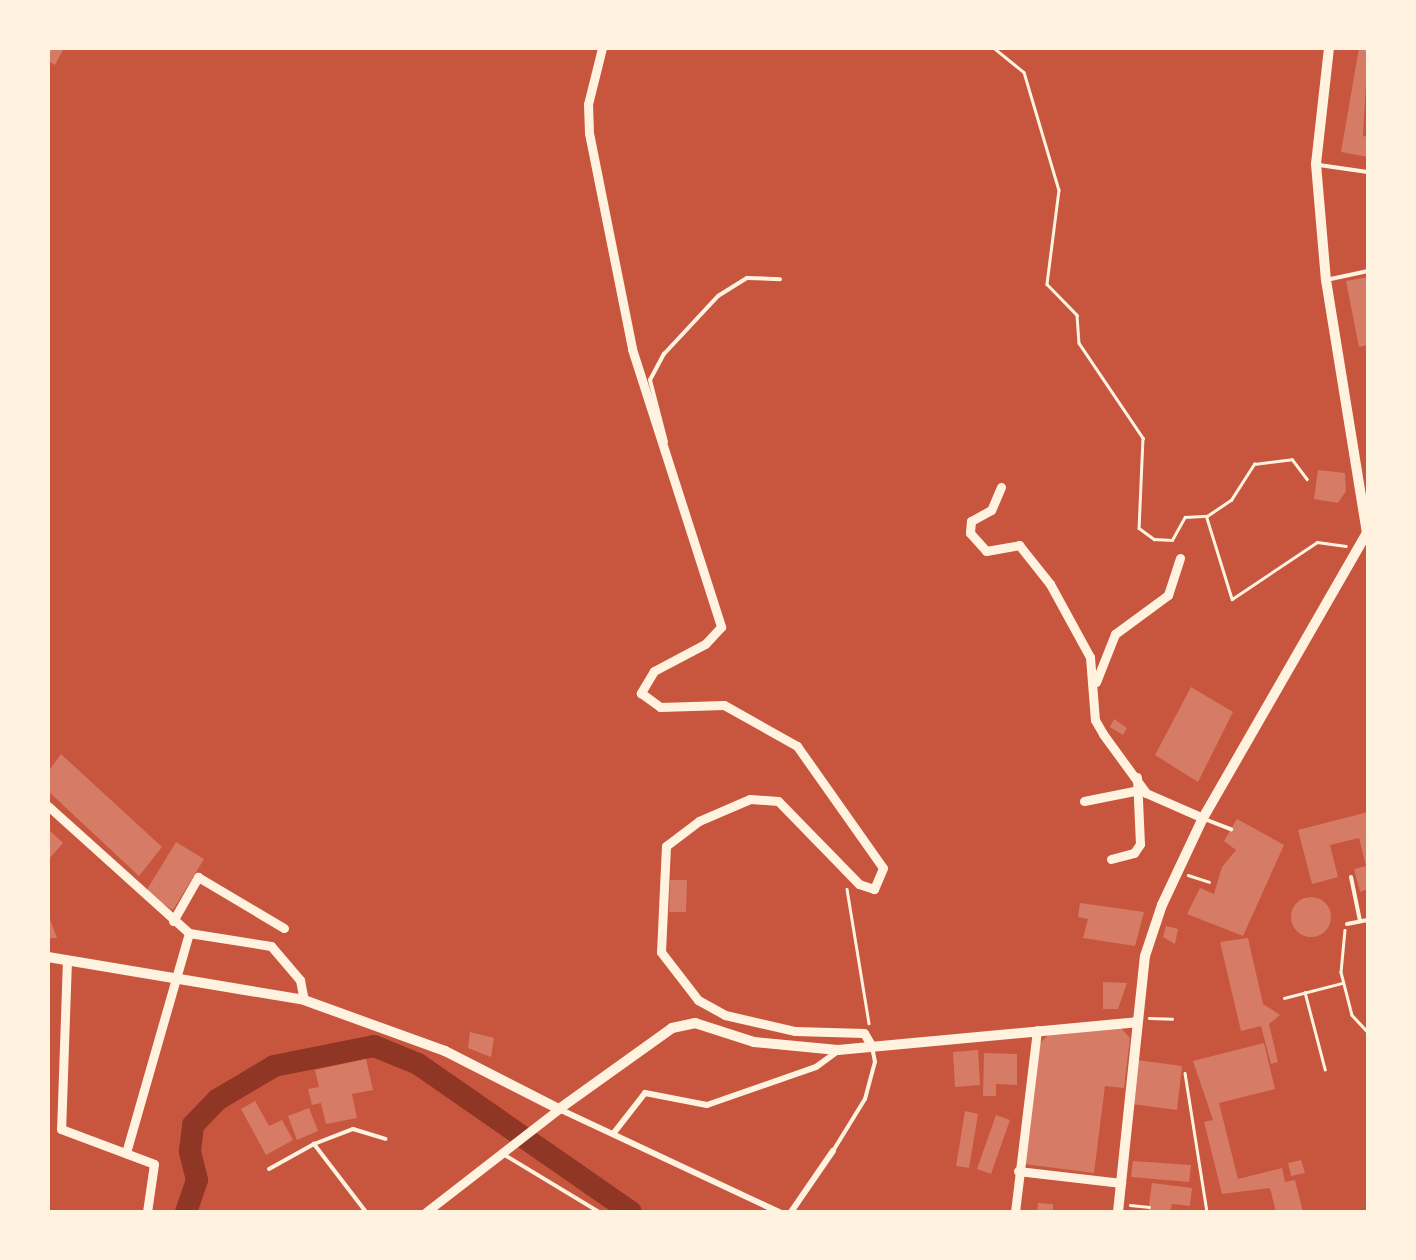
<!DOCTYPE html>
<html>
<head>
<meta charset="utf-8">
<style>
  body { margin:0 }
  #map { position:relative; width:1416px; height:1260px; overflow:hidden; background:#c8553d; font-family:"Source Sans 3",sans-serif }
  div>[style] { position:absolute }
  .river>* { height:22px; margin:-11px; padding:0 11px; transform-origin:11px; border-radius:11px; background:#8f3625 }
  .building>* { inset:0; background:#d67c66 }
  .round { border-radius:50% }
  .path>* { height:2.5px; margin:-1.25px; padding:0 1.25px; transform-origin:1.25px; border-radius:1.25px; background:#fff3e0 }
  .service>* { height:4px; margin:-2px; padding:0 2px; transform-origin:2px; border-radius:2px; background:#fff3e0 }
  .pedestrian>* { height:6px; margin:-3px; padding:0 3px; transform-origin:3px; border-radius:3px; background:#fff3e0 }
  .minor>* { height:9px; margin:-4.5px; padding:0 4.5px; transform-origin:4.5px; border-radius:4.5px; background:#fff3e0 }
  .tertiary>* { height:10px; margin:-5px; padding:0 5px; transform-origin:5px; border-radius:5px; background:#fff3e0 }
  span { translate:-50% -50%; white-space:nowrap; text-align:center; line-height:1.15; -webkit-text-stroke:9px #fff3e0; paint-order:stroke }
  .frame { position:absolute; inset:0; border:50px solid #fff3e0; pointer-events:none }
</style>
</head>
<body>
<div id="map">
  <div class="river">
    <i style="left:186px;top:1212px;width:34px;rotate:-71deg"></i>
    <i style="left:197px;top:1180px;width:30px;rotate:-104deg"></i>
    <i style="left:190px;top:1151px;width:26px;rotate:-83deg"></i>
    <i style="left:193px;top:1125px;width:35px;rotate:-46deg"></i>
    <i style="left:217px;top:1100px;width:66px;rotate:-30.8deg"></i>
    <i style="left:274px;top:1066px;width:102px;rotate:-11.3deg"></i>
    <i style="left:374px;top:1046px;width:48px;rotate:22.2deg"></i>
    <i style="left:418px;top:1064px;width:259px;rotate:34.8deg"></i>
  </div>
  <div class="building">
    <i style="clip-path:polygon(48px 48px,64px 48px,55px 65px,48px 61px)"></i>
    <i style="clip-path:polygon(1359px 48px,1368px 48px,1363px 136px,1368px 137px,1368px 157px,1341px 152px)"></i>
    <i style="clip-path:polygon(1368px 277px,1368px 345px,1359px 347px,1346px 281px)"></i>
    <i style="clip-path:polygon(1318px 470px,1345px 473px,1346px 491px,1338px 503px,1314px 499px)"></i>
    <i style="clip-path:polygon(1191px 687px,1233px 712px,1198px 782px,1155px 755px)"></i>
    <i style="clip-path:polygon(1114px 719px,1127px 728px,1123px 735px,1110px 727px)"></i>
    <i style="clip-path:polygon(61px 754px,162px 847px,139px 876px,48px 791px,48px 772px)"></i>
    <i style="clip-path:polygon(1368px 812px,1368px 889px,1360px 892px,1354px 869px,1366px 866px,1359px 838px,1330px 845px,1338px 877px,1312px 884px,1298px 830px)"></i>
    <i style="clip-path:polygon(1237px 819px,1284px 845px,1243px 936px,1187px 914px,1200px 888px,1214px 894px,1222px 867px,1236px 850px,1224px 841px)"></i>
    <i style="clip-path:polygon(48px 829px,63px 843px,48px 860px)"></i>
    <i style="clip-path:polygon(176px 842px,204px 859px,173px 910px,145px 893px)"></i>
    <i style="clip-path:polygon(670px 880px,687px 880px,686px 912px,669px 912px)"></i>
    <i class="round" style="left:1291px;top:897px;width:40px;height:40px"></i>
    <i style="clip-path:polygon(1080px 903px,1144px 912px,1135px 946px,1083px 938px,1088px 919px,1078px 917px)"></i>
    <i style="clip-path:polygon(48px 914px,57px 938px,48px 938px)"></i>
    <i style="clip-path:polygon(1166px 926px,1178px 929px,1175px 944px,1163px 937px)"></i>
    <i style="clip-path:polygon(1248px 938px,1263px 1004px,1280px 1015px,1269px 1024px,1278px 1062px,1271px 1064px,1261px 1026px,1241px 1031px,1220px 942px)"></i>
    <i style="clip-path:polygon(1103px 982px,1127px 983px,1118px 1009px,1103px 1009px)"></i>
    <i style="clip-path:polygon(1120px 1027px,1130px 1038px,1124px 1088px,1105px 1086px,1094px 1173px,1024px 1164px,1038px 1045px,1050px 1033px)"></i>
    <i style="clip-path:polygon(470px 1032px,494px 1038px,491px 1057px,468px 1048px)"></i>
    <i style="clip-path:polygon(1264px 1043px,1275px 1089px,1219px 1103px,1238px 1179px,1282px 1168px,1285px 1182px,1295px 1180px,1303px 1212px,1276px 1212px,1270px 1188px,1222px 1194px,1204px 1122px,1213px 1120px,1193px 1061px)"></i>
    <i style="clip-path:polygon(978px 1050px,980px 1085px,955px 1087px,953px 1052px)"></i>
    <i style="clip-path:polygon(984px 1053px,1017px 1054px,1017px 1085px,996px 1084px,996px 1096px,983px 1096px)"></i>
    <i style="clip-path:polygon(366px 1059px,373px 1090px,352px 1094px,357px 1118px,326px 1124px,321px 1103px,312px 1105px,308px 1089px,319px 1087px,315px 1070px)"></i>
    <i style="clip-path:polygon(1137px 1060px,1182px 1066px,1177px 1110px,1132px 1104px)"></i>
    <i style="clip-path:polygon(255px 1101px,269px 1126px,282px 1120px,293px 1140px,266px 1155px,241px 1109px)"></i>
    <i style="clip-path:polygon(309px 1108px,318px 1131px,297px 1140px,288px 1116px)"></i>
    <i style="clip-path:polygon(965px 1111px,978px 1114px,969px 1168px,956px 1166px)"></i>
    <i style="clip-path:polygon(996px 1115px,1010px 1120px,991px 1174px,977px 1169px)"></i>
    <i style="clip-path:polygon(1301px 1160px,1305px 1173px,1291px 1176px,1288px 1163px)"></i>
    <i style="clip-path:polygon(1133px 1161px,1191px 1165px,1189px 1182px,1131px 1177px)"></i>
    <i style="clip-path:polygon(1152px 1183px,1192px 1188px,1190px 1206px,1172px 1204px,1170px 1212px,1148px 1212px)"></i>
    <i style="clip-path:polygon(1038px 1203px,1053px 1204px,1053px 1212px,1037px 1212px)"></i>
  </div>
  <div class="path">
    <i style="left:994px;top:48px;width:38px;rotate:39deg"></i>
    <i style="left:1024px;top:72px;width:123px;rotate:73.5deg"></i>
    <i style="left:1059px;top:190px;width:95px;rotate:97.3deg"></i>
    <i style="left:1047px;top:284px;width:43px;rotate:45.9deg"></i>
    <i style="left:1077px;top:315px;width:28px;rotate:86deg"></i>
    <i style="left:1079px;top:343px;width:115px;rotate:56deg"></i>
    <i style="left:1143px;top:438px;width:90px;rotate:92.5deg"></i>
    <i style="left:1139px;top:528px;width:19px;rotate:36deg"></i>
    <i style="left:1154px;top:539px;width:18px;rotate:3deg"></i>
    <i style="left:1172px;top:540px;width:26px;rotate:-61deg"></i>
    <i style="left:1185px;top:517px;width:22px;rotate:-3deg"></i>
    <i style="left:1207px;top:516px;width:29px;rotate:-34deg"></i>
    <i style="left:1231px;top:500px;width:43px;rotate:-57.4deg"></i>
    <i style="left:1254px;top:464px;width:38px;rotate:-7deg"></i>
    <i style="left:1292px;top:459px;width:25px;rotate:53deg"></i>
    <i style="left:1207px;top:518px;width:85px;rotate:72.8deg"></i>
    <i style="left:1232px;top:599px;width:102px;rotate:-33.8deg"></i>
    <i style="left:1317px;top:542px;width:29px;rotate:8deg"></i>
    <i style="left:1188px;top:875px;width:22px;rotate:18deg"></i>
    <i style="left:847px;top:889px;width:136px;rotate:80.7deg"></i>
    <i style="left:1345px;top:930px;width:42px;rotate:95.4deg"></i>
    <i style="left:1341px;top:972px;width:44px;rotate:75.7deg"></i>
    <i style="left:1352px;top:1015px;width:23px;rotate:47deg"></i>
    <i style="left:1305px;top:992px;width:80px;rotate:75.4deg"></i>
    <i style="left:1284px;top:998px;width:60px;rotate:-14.5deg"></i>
    <i style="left:1149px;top:1018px;width:23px;rotate:2deg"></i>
    <i style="left:1185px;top:1073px;width:141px;rotate:81deg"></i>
    <i style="left:1130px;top:1205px;width:19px;rotate:6deg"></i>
  </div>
  <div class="service">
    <i style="left:1368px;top:126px;width:7px;rotate:90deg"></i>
    <i style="left:1319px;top:165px;width:49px;rotate:8.1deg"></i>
    <i style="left:1326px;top:280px;width:43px;rotate:-12.1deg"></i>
    <i style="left:666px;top:442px;width:64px;rotate:-104.5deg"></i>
    <i style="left:650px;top:380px;width:30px;rotate:-62deg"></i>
    <i style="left:664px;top:354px;width:79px;rotate:-47deg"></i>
    <i style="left:718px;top:296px;width:34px;rotate:-32deg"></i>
    <i style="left:747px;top:278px;width:33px;rotate:2deg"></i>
    <i style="left:1207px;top:820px;width:26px;rotate:21deg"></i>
    <i style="left:1351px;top:877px;width:45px;rotate:78.4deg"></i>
    <i style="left:1347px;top:924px;width:21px;rotate:-11deg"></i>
    <i style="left:833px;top:1151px;width:61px;rotate:-58.4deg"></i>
    <i style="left:865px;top:1099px;width:38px;rotate:-75deg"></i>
    <i style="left:875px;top:1062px;width:15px;rotate:-101deg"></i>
    <i style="left:503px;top:1154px;width:112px;rotate:31.1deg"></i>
    <i style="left:269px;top:1169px;width:51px;rotate:-29.1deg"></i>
    <i style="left:366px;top:1212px;width:86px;rotate:-127.4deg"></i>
    <i style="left:314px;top:1144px;width:42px;rotate:-21deg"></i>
    <i style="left:353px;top:1129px;width:34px;rotate:17deg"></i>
  </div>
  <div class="pedestrian">
    <i style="left:559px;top:1109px;width:243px;rotate:25.1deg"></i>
    <i style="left:613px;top:1134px;width:52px;rotate:-52deg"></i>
    <i style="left:645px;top:1093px;width:63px;rotate:11deg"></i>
    <i style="left:707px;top:1105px;width:115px;rotate:-19.2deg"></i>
    <i style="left:816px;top:1067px;width:27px;rotate:-36deg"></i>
    <i style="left:791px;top:1212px;width:74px;rotate:-55.5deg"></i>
  </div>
  <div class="minor">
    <i style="left:602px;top:48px;width:58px;rotate:104deg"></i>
    <i style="left:588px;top:104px;width:29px;rotate:88deg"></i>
    <i style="left:589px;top:133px;width:220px;rotate:78.7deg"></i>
    <i style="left:632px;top:349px;width:292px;rotate:72.2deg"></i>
    <i style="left:721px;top:627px;width:23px;rotate:133deg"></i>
    <i style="left:705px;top:644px;width:58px;rotate:152.1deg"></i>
    <i style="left:654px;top:671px;width:26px;rotate:121deg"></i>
    <i style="left:641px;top:693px;width:24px;rotate:36deg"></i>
    <i style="left:660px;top:707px;width:64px;rotate:-1.8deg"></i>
    <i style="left:724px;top:705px;width:84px;rotate:29.3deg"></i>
    <i style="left:797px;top:746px;width:149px;rotate:54.8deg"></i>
    <i style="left:883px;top:868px;width:23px;rotate:113deg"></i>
    <i style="left:874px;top:889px;width:16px;rotate:-162deg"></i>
    <i style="left:859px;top:884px;width:116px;rotate:-134.3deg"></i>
    <i style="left:778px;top:801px;width:28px;rotate:-176deg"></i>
    <i style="left:750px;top:799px;width:56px;rotate:156.7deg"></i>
    <i style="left:699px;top:821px;width:41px;rotate:142.9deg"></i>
    <i style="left:666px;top:846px;width:106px;rotate:92.7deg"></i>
    <i style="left:661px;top:952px;width:61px;rotate:52.4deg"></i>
    <i style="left:698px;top:1000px;width:31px;rotate:29deg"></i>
    <i style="left:725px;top:1015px;width:72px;rotate:12.9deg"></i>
    <i style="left:795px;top:1031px;width:69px;rotate:1.7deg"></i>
    <i style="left:864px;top:1033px;width:16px;rotate:60deg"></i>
    <i style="left:1001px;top:487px;width:25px;rotate:113deg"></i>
    <i style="left:991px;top:510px;width:23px;rotate:151deg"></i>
    <i style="left:971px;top:521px;width:12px;rotate:95deg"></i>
    <i style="left:970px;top:533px;width:24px;rotate:48deg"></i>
    <i style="left:986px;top:551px;width:34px;rotate:-10deg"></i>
    <i style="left:1019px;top:545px;width:50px;rotate:51.5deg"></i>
    <i style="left:1050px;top:584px;width:83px;rotate:61.3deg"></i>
    <i style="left:1090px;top:657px;width:63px;rotate:85.5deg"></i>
    <i style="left:1095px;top:720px;width:16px;rotate:60deg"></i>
    <i style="left:1103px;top:734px;width:73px;rotate:53.9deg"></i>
    <i style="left:1146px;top:793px;width:62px;rotate:23.7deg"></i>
    <i style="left:1096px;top:682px;width:52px;rotate:-68.4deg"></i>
    <i style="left:1115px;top:634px;width:66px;rotate:-36.3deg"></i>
    <i style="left:1168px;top:595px;width:39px;rotate:-72deg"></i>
    <i style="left:1084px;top:801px;width:51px;rotate:-11.3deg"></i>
    <i style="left:48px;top:806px;width:190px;rotate:42deg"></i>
    <i style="left:189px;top:933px;width:229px;rotate:106deg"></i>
    <i style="left:1111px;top:859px;width:24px;rotate:-15deg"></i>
    <i style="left:1134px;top:853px;width:11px;rotate:-56deg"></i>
    <i style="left:1140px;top:844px;width:67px;rotate:-92.6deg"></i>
    <i style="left:173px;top:921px;width:51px;rotate:-60.4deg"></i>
    <i style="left:198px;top:877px;width:100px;rotate:30.7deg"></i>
    <i style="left:189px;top:933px;width:83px;rotate:9deg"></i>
    <i style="left:271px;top:946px;width:45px;rotate:49.5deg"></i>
    <i style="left:300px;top:980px;width:20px;rotate:79deg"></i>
    <i style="left:67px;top:960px;width:169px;rotate:92deg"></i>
    <i style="left:61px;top:1129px;width:99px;rotate:20.6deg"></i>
    <i style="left:154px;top:1164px;width:49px;rotate:98.3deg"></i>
    <i style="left:1018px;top:1171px;width:104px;rotate:6.6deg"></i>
    <i style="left:426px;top:1212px;width:168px;rotate:-37.8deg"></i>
    <i style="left:1015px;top:1212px;width:183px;rotate:-83.1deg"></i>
  </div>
  <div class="tertiary">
    <i style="left:1329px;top:48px;width:117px;rotate:96.4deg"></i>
    <i style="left:1316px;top:164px;width:116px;rotate:85.1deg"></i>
    <i style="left:1326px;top:280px;width:257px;rotate:80.8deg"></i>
    <i style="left:48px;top:957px;width:260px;rotate:9.5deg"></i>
    <i style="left:304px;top:1000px;width:150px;rotate:19.9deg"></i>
    <i style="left:445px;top:1051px;width:128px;rotate:27deg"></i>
    <i style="left:559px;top:1109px;width:139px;rotate:-35.6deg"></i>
    <i style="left:672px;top:1028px;width:24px;rotate:-12deg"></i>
    <i style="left:695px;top:1023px;width:62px;rotate:17.9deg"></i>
    <i style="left:754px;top:1042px;width:84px;rotate:5.4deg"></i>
    <i style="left:838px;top:1050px;width:300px;rotate:-5.3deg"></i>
    <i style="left:1118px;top:1212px;width:257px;rotate:-84deg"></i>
    <i style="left:1145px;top:956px;width:54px;rotate:-71.6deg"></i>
    <i style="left:1162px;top:905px;width:96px;rotate:-64.8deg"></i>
    <i style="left:1203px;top:818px;width:331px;rotate:-60.1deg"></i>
  </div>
  <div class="frame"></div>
</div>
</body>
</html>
